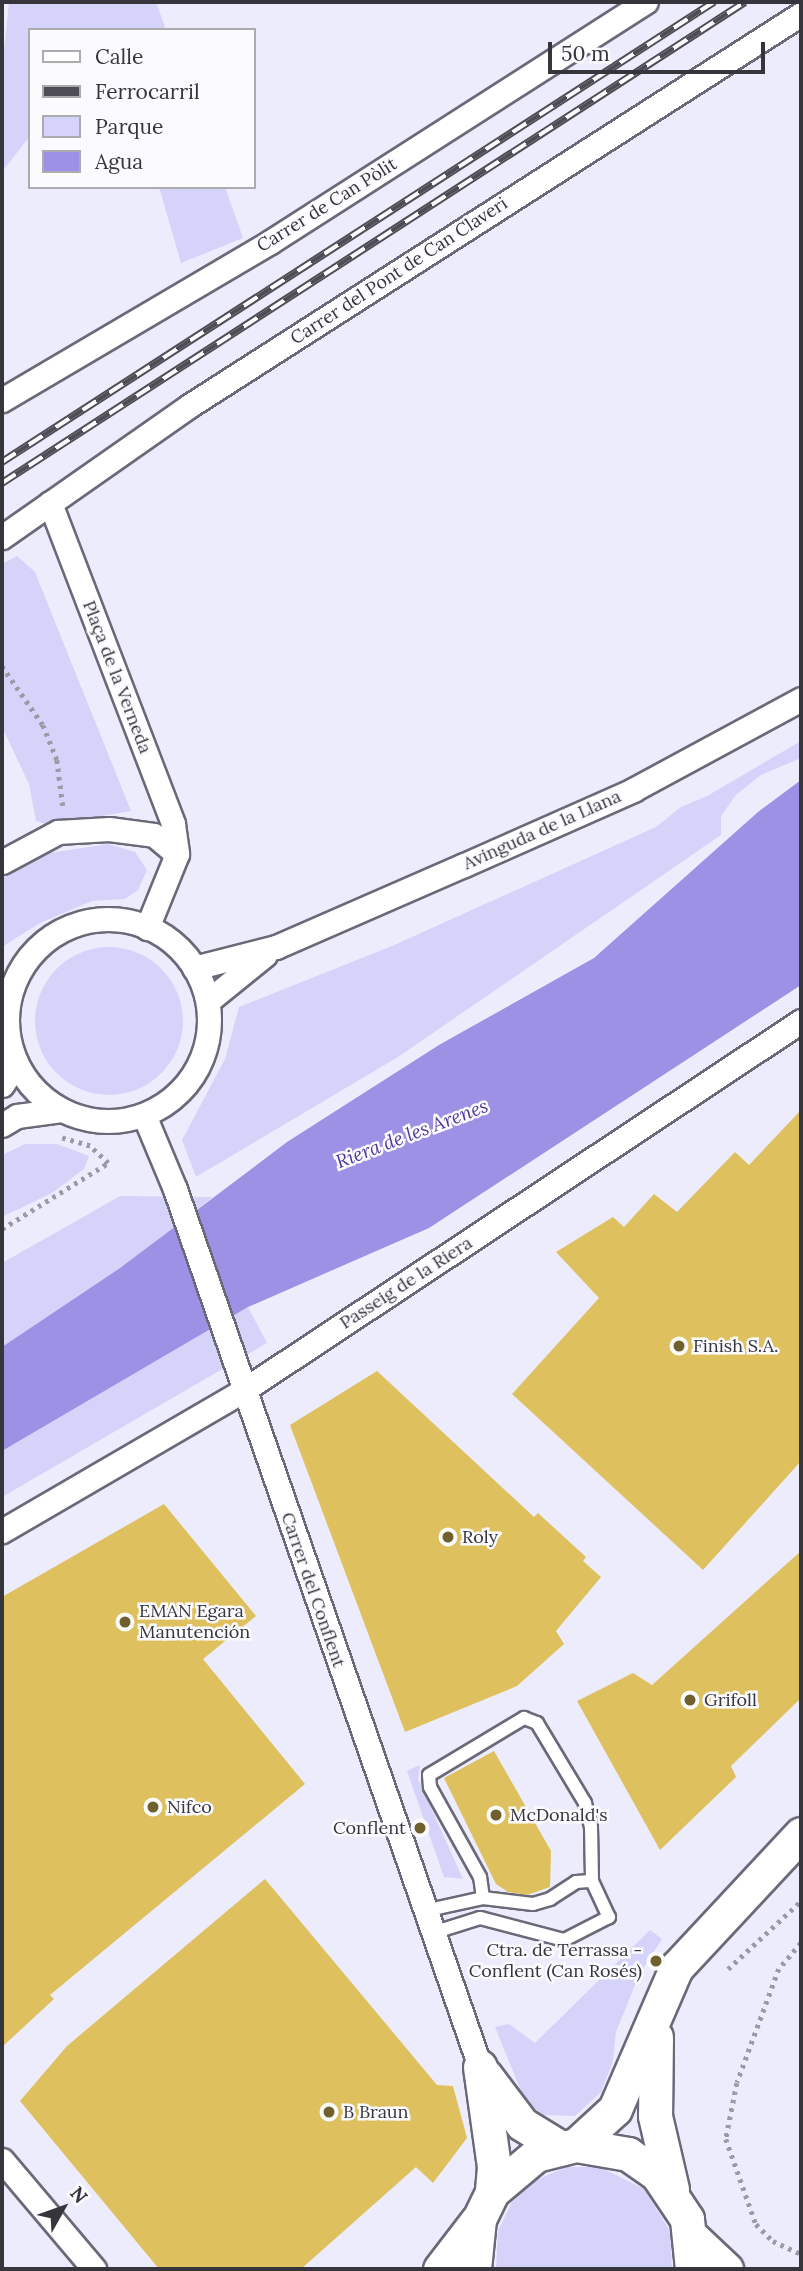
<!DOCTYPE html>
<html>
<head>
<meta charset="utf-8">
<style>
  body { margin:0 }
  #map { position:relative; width:803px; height:2271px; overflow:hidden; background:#edecfd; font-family:Lora,serif }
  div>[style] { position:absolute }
  .green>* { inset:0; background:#d6d3fb }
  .round { border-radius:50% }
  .water>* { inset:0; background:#9c91e5 }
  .building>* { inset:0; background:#dfc05e }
  .path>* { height:4.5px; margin-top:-2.25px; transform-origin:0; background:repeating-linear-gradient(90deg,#9b9aa6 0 3.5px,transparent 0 8.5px) }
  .roads { filter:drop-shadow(2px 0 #6a6978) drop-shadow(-2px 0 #6a6978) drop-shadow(0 2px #6a6978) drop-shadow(0 -2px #6a6978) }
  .lane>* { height:12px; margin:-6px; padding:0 6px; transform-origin:6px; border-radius:6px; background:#fff }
  .street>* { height:23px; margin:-11.5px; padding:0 11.5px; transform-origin:11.5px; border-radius:11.5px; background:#fff }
  .street>.ring { margin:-11.5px; padding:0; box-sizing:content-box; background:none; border:23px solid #fff; border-radius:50% }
  .secondary>* { height:33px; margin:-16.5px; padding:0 16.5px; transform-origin:16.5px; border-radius:16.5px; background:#fff }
  .rail>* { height:8px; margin-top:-4px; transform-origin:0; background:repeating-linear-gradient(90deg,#fbfbfe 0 16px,#4e4d55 0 32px); box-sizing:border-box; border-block:2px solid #4e4d55 }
  .dots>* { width:19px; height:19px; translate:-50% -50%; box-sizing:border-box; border:4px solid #fbfbfe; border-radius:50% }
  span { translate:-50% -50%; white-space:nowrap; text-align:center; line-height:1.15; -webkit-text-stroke:5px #fbfbfe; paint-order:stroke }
  .street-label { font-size:18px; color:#36353c }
  .poi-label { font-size:18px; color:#36353c }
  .left { translate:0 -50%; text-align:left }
  .right { translate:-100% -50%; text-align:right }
  .water-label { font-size:19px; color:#4f389a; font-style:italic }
  .frame { position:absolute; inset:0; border:4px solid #36353c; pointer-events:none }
  .legend { position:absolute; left:28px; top:28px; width:228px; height:161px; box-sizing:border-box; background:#fbfbfe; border:2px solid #acacb0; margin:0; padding:9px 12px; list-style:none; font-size:21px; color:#36353c }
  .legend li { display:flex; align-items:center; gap:14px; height:35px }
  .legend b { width:35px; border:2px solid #acacb0 }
  .north { position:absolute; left:28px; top:2173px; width:70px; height:70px; -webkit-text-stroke:5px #fbfbfe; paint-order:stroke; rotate:50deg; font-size:19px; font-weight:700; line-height:28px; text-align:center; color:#36353c }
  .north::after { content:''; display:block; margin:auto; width:24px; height:32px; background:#36353c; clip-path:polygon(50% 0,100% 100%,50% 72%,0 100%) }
  .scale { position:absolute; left:548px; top:42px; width:217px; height:32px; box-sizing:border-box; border:4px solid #36353c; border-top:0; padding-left:9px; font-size:21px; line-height:24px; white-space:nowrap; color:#36353c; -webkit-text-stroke:5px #fbfbfe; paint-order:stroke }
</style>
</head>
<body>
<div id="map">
  <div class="green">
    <i style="clip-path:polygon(9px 2px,156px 2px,166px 30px,30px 30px,30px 136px,2px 172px,2px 72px)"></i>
    <i style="clip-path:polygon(159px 187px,225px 187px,243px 238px,181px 263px)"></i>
    <i style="clip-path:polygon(17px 556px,35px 572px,131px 811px,49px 825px,36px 821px,29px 784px,2px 727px,2px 564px)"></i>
    <i style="clip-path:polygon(801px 741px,801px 758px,761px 775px,736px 795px,721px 816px,721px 835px,398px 1057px,196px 1177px,182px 1140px,225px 1059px,239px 1007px,392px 946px,656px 827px,681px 807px,707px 796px)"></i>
    <i style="clip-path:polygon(108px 844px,135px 852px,147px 870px,138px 890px,125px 899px,92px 901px,40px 923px,2px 947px,2px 877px,36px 855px)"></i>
    <i class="round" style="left:35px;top:947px;width:148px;height:148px"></i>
    <i style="clip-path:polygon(25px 1144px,57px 1144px,89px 1156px,84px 1169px,52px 1193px,2px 1217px,2px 1155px)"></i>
    <i style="clip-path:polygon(120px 1196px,213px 1197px,120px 1268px,2px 1347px,2px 1263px)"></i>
    <i style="clip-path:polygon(248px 1307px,267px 1343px,2px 1497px,2px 1451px)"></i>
    <i style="clip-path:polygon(420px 1765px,418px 1779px,463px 1879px,444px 1877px,407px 1771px)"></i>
    <i style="clip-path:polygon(650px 1930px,662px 1939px,639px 1975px,616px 2032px,613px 2061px,601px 2092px,575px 2116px,543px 2115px,525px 2101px,495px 2027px,509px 2024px,535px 2043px)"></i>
    <i style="clip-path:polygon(567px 2167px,600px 2167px,644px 2189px,670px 2231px,672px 2269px,496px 2269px,498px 2231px,512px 2202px,536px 2180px)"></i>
  </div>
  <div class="water">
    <i style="clip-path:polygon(801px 780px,801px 985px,429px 1228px,248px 1307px,2px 1451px,2px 1347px,120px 1268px,287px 1142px,439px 1045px,594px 958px,758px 812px)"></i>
  </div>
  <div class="building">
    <i style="clip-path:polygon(801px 1110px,801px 1461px,703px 1570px,512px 1394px,599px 1298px,556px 1252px,613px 1217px,624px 1227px,654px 1194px,677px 1212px,735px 1152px,749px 1165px)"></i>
    <i style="clip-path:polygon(377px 1371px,534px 1517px,538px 1513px,586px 1557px,583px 1561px,601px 1577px,556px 1631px,564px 1644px,517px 1686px,405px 1732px,290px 1425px)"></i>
    <i style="clip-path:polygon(164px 1504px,256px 1616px,203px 1659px,305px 1784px,50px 1995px,54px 1999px,2px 2047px,2px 1597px)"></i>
    <i style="clip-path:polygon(801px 1551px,801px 1698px,731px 1766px,736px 1777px,660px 1850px,577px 1701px,633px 1673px,652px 1685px)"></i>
    <i style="clip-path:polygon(494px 1751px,551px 1851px,550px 1887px,527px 1895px,508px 1892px,496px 1884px,444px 1778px)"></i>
    <i style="clip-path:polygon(265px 1879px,437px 2085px,453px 2086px,467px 2138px,433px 2183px,416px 2167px,301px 2269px,159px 2269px,20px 2101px,67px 2046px)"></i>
  </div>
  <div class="path">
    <i style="left:2px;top:666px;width:72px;rotate:55.2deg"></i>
    <i style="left:43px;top:725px;width:38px;rotate:68deg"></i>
    <i style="left:57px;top:760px;width:46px;rotate:82.6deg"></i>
    <i style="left:2px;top:1229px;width:125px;rotate:-31.9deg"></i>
    <i style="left:108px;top:1163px;width:25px;rotate:-137deg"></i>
    <i style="left:90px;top:1146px;width:32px;rotate:-164deg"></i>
    <i style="left:801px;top:1943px;width:34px;rotate:130deg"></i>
    <i style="left:779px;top:1969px;width:121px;rotate:110.2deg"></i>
    <i style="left:737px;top:2083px;width:57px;rotate:101.1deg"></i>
    <i style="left:726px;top:2139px;width:90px;rotate:70.6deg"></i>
    <i style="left:756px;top:2224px;width:24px;rotate:45deg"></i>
    <i style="left:773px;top:2241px;width:31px;rotate:25deg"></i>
    <i style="left:728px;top:1969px;width:100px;rotate:-43deg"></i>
  </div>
  <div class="roads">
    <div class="lane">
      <i style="left:483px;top:1898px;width:21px;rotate:-98deg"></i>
      <i style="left:480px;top:1877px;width:103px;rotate:-119.1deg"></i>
      <i style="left:430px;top:1787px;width:12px;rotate:-95deg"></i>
      <i style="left:429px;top:1775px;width:111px;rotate:-31deg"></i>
      <i style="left:524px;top:1718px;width:14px;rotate:21deg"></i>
      <i style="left:537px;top:1723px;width:93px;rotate:59deg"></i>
      <i style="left:585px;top:1803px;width:25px;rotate:76deg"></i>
      <i style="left:591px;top:1827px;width:54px;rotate:88.9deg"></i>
      <i style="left:424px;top:1911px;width:60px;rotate:-12.4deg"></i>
      <i style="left:483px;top:1898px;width:50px;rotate:6.8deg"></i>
      <i style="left:533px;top:1904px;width:18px;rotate:-16deg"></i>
      <i style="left:550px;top:1899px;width:31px;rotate:-33deg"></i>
      <i style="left:576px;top:1882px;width:16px;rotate:-4deg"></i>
      <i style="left:592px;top:1881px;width:40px;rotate:65deg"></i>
      <i style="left:609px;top:1917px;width:51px;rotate:152.9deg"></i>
      <i style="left:564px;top:1940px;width:87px;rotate:-165.3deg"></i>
      <i style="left:480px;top:1918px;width:50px;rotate:162.6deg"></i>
    </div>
    <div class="street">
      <i style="left:2px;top:400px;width:311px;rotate:-30.5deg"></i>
      <i style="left:270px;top:242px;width:446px;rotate:-32.6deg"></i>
      <i style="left:50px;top:503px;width:344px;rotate:69deg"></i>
      <i style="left:173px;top:824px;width:30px;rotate:82deg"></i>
      <i style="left:177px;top:854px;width:80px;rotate:112.1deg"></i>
      <i style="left:2px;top:537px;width:228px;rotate:-35deg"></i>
      <i style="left:189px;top:406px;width:727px;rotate:-32.64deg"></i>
      <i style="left:2px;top:862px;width:64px;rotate:-28.2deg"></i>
      <i style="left:58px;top:832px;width:51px;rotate:-3.4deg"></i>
      <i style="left:109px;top:829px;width:45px;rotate:7.6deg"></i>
      <i style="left:154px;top:835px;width:30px;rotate:40deg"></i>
      <i class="ring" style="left:7px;top:919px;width:179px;height:179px"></i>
      <i style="left:194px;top:968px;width:85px;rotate:-14.4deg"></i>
      <i style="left:276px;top:947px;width:205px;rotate:-23.6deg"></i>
      <i style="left:464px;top:865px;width:185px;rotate:-23.9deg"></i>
      <i style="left:633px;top:790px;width:191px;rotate:-28.4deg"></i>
      <i style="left:208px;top:1001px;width:73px;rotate:-38.9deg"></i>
      <i style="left:2px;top:1085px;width:25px;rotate:-56deg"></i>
      <i style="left:144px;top:1115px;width:80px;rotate:67.3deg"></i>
      <i style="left:175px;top:1189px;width:929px;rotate:70.84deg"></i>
      <i style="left:2px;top:1125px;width:17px;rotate:-31deg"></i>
      <i style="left:17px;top:1116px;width:45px;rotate:-7.6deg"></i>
      <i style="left:2px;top:1531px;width:280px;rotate:-30.2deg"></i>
      <i style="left:244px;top:1390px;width:668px;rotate:-33.52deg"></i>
      <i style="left:2px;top:2160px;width:143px;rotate:49.8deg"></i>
    </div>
    <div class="secondary">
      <i style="left:656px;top:2037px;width:79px;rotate:90.7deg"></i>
      <i style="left:655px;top:2116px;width:75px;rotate:76.9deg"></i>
      <i style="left:480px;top:2067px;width:101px;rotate:82deg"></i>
      <i style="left:494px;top:2167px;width:25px;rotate:95deg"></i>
      <i style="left:485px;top:2075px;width:61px;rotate:52.9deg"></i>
      <i style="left:522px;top:2124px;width:46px;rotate:31.6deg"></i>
      <i style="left:576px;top:2145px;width:53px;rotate:-42.7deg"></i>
      <i style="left:615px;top:2109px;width:154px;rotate:-66.6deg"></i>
      <i style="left:676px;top:1968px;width:183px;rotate:-47deg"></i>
      <i style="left:692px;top:2237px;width:47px;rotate:43.3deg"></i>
      <i style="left:440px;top:2269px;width:61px;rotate:-52.4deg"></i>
      <i style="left:474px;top:2269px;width:50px;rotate:-84.3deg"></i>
      <i style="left:479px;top:2219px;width:30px;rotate:-64deg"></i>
      <i style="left:492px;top:2192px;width:57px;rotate:-40.1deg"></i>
      <i style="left:536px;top:2155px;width:41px;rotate:-14deg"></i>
      <i style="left:576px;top:2145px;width:53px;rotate:9.8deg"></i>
      <i style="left:628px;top:2154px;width:35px;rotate:35deg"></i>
      <i style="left:657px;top:2174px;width:54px;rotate:56.3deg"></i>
      <i style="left:687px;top:2219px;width:50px;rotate:84.3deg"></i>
    </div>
  </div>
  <div class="rail">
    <i style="left:2px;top:462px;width:848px;rotate:-32.87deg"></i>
    <i style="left:2px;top:483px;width:885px;rotate:-32.92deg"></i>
  </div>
  <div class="dots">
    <i style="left:679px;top:1346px;background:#6f602d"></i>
    <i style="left:448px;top:1537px;background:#6f602d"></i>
    <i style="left:125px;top:1622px;background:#6f602d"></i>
    <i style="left:690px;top:1700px;background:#6f602d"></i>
    <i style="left:153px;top:1807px;background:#6f602d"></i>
    <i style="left:496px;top:1815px;background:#6f602d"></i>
    <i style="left:420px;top:1828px;background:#6f602d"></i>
    <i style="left:656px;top:1961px;background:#6f602d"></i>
    <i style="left:329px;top:2112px;background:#6f602d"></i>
  </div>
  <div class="street-label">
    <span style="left:327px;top:205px;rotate:-32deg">Carrer de Can Pòlit</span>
    <span style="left:399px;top:271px;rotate:-33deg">Carrer del Pont de Can Claveri</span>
    <span style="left:117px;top:677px;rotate:69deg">Plaça de la Verneda</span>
    <span style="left:542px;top:830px;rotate:-24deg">Avinguda de la Llana</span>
    <span style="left:406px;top:1283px;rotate:-33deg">Passeig de la Riera</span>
    <span style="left:313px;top:1590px;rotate:71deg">Carrer del Conflent</span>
  </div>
  <div class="poi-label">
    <span class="left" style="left:693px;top:1346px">Finish S.A.</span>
    <span class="left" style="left:462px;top:1537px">Roly</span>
    <span class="left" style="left:139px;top:1622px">EMAN Egara<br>Manutención</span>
    <span class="left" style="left:704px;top:1700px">Grifoll</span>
    <span class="left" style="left:167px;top:1807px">Nifco</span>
    <span class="left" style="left:510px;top:1815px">McDonald's</span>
    <span class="right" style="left:406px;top:1828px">Conflent</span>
    <span class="right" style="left:642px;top:1961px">Ctra. de Terrassa -<br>Conflent (Can Rosés)</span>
    <span class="left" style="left:343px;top:2112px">B Braun</span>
  </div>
  <div class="water-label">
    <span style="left:412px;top:1134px;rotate:-21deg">Riera de les Arenes</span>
  </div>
  <div class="frame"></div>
  <ul class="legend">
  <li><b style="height:9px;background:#fff"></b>Calle</li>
  <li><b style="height:9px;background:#4e4d55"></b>Ferrocarril</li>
  <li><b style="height:19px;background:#d6d3fb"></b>Parque</li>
  <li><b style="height:19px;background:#9c91e5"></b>Agua</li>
  </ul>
  <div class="north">N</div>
  <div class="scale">50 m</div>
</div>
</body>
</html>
